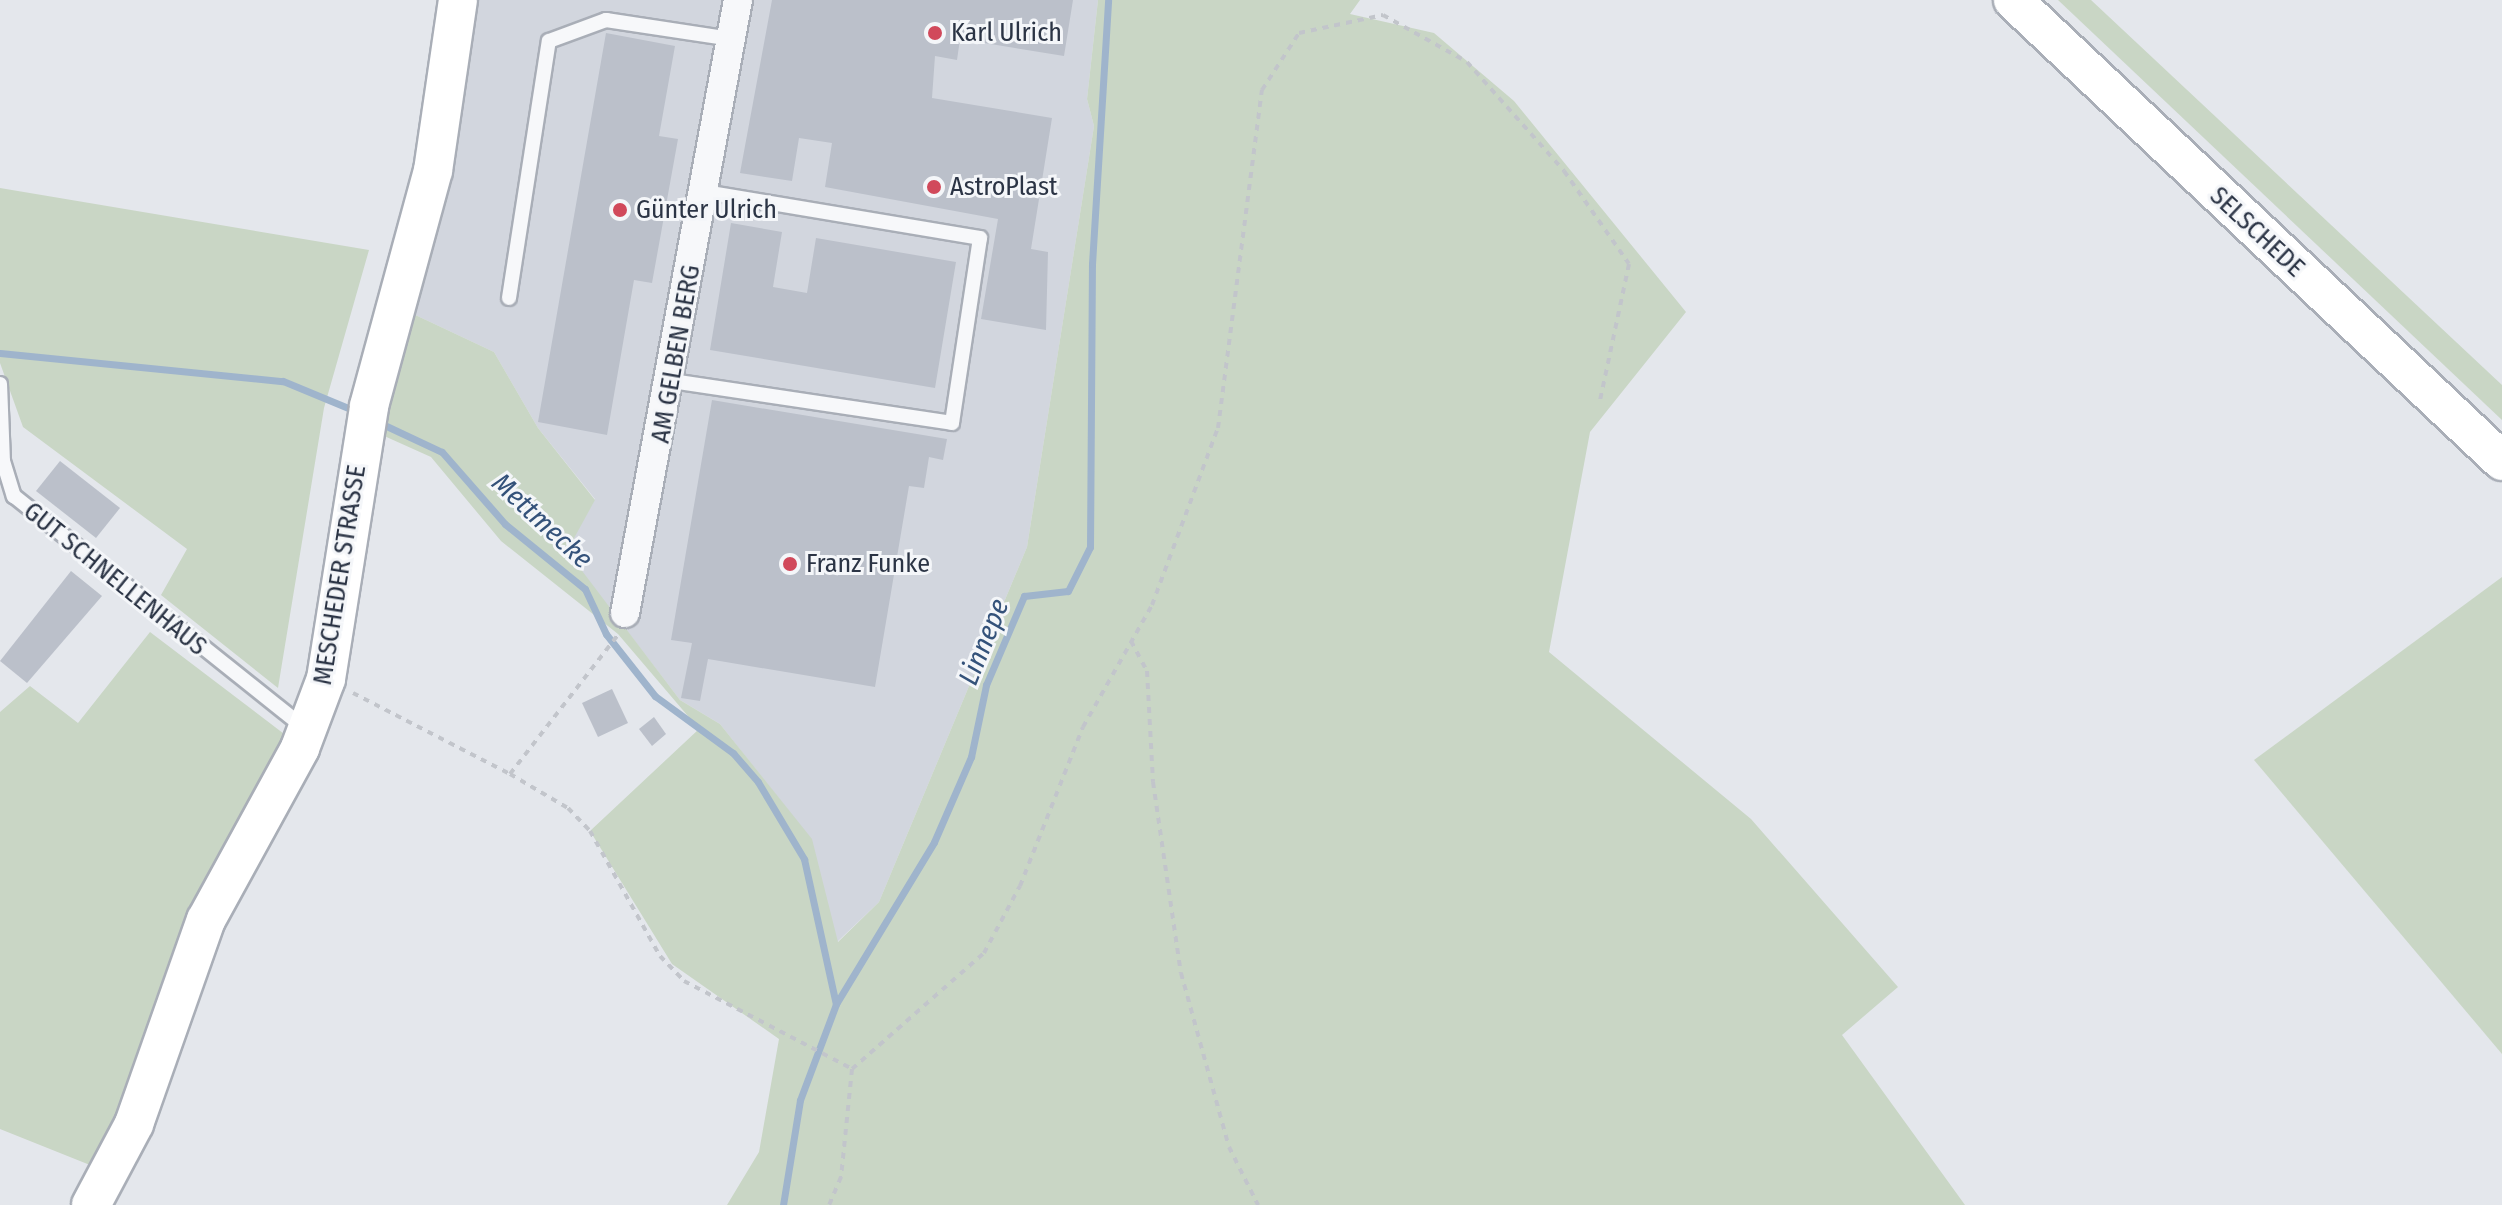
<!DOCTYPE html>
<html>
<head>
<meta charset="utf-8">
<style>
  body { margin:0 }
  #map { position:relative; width:2502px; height:1205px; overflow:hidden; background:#e4e7ec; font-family:"Fira Sans Condensed",sans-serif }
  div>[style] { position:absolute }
  .built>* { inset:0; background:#d2d6de }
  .green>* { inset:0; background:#c9d6c5 }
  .stream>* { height:7px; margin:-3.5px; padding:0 3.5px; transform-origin:3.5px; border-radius:3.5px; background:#9fb4cc }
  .building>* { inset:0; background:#bbc0ca }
  .path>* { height:4px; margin-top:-2px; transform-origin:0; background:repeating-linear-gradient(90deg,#c2c5cb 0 6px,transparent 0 12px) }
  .roads { filter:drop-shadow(2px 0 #a9aeb7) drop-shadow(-2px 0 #a9aeb7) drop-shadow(0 2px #a9aeb7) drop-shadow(0 -2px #a9aeb7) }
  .lane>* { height:14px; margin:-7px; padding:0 7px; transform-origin:7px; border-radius:7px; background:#f7f8fa }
  .street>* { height:28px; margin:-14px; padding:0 14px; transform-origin:14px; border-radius:14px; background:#f7f8fa }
  .secondary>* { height:38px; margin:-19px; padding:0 19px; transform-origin:19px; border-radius:19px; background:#fff }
  .dots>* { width:22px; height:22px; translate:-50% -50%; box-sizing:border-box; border:4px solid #f4f6f9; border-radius:50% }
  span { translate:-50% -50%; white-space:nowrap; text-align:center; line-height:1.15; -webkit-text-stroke:6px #f4f6f9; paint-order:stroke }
  .poi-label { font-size:26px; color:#2b3445 }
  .left { translate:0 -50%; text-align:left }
  .street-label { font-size:26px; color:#2b3445 }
  .water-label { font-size:28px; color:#34527a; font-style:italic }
</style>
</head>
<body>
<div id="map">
  <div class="built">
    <i style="clip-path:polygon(478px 0,1098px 0,1087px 99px,1094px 126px,1027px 547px,879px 902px,837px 942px,811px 839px,720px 724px,680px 700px,566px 551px,595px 499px,538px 428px,494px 352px,409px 312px,456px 160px)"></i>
  </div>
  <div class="green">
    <i style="clip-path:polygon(1098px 0,1360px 0,1350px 14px,1434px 33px,1514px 101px,1686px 312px,1590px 432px,1549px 652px,1751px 819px,1898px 987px,1842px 1035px,1965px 1205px,727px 1205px,759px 1152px,779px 1039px,672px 964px,590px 831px,699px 729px,618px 634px,501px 541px,431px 457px,382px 435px,409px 312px,494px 352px,538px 428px,595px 500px,567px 551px,680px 700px,720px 724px,812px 839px,838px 942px,879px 902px,1027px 547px,1094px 126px,1087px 99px)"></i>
    <i style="clip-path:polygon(2058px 0,2091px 0,2502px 385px,2502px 420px)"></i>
    <i style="clip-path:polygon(0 188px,369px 250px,324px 408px,278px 688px,161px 595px,187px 549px,23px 427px,0 363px)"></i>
    <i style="clip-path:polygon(2502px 577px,2502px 1054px,2254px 760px)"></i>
    <i style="clip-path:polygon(150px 632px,292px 740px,100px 1169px,0 1129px,0 712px,30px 686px,78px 723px)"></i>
  </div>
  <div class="stream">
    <i style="left:0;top:353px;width:284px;rotate:5.7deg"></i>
    <i style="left:283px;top:381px;width:81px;rotate:22.5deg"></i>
    <i style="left:380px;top:423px;width:68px;rotate:25.1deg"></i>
    <i style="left:442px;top:452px;width:96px;rotate:48.8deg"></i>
    <i style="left:505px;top:524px;width:103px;rotate:39.1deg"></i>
    <i style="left:585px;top:589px;width:50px;rotate:65deg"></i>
    <i style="left:606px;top:634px;width:79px;rotate:51.7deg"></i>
    <i style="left:655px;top:696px;width:97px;rotate:36.2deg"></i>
    <i style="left:733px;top:753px;width:38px;rotate:49deg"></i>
    <i style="left:758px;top:782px;width:90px;rotate:59.1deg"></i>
    <i style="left:804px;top:859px;width:148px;rotate:77.6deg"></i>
    <i style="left:783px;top:1205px;width:106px;rotate:-80.8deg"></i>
    <i style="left:800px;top:1100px;width:103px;rotate:-69.4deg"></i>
    <i style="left:836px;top:1004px;width:189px;rotate:-58.8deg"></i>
    <i style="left:934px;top:842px;width:93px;rotate:-66.5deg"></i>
    <i style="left:971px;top:757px;width:74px;rotate:-78.2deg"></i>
    <i style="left:986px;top:685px;width:97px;rotate:-66.9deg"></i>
    <i style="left:1024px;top:596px;width:44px;rotate:-6.5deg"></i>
    <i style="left:1068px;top:591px;width:49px;rotate:-63.4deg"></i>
    <i style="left:1090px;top:547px;width:283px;rotate:-89.6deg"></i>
    <i style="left:1092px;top:264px;width:264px;rotate:-86.5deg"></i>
  </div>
  <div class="building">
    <i style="clip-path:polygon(772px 0,1073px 0,1064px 56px,960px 39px,957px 60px,935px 56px,932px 98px,1052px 118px,1031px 249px,1048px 252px,1046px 330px,981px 319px,998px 219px,825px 187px,832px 143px,799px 138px,792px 181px,740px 173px)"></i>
    <i style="clip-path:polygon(606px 33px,675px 46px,659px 136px,678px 139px,652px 283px,634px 280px,607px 435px,538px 422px)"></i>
    <i style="clip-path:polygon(731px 223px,782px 232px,773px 287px,807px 293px,816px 238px,956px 262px,935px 388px,710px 350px)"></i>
    <i style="clip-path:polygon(712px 400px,947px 439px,943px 460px,929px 457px,924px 488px,909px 486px,875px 687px,708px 659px,700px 701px,681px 698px,692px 643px,671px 640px)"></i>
    <i style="clip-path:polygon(60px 461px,120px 508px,96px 538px,36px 491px)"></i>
    <i style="clip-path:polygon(71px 571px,102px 596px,27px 683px,0 661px)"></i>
    <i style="clip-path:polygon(612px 689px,628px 723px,598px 737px,582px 703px)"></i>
    <i style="clip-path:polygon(654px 717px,666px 734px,652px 746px,639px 729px)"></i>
  </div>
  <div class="path">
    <i style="left:1131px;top:641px;width:34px;rotate:62deg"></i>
    <i style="left:1147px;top:671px;width:111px;rotate:86.9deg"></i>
    <i style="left:1153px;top:782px;width:193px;rotate:81.7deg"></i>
    <i style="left:1181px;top:973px;width:180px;rotate:74.6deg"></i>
    <i style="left:1229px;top:1147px;width:65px;rotate:63.4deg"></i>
    <i style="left:353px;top:693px;width:177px;rotate:27.3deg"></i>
    <i style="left:510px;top:774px;width:175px;rotate:-52.2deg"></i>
    <i style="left:510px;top:774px;width:67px;rotate:30.4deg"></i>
    <i style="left:568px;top:808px;width:32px;rotate:46deg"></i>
    <i style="left:590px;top:831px;width:143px;rotate:60.8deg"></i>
    <i style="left:660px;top:956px;width:35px;rotate:46deg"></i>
    <i style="left:684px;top:981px;width:190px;rotate:27.6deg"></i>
    <i style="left:852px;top:1069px;width:109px;rotate:95.8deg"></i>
    <i style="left:841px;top:1177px;width:30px;rotate:113deg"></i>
    <i style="left:852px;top:1069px;width:176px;rotate:-41.3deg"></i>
    <i style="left:984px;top:953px;width:76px;rotate:-61.8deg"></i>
    <i style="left:1020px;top:886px;width:171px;rotate:-68.4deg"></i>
    <i style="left:1083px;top:727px;width:140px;rotate:-60.5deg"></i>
    <i style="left:1152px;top:605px;width:189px;rotate:-69.6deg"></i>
    <i style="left:1218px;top:428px;width:341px;rotate:-82.6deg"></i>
    <i style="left:1262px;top:90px;width:68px;rotate:-57deg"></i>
    <i style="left:1299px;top:33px;width:86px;rotate:-12.1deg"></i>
    <i style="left:1383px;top:15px;width:96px;rotate:29.2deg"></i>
    <i style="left:1467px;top:62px;width:146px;rotate:48.3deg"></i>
    <i style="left:1564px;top:171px;width:113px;rotate:55deg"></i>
    <i style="left:1629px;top:264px;width:140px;rotate:102deg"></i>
  </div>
  <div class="roads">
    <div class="lane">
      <i style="left:509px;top:298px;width:260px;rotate:-81.2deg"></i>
      <i style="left:549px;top:41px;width:61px;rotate:-20.2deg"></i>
      <i style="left:606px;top:20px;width:126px;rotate:8.6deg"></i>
      <i style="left:672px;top:381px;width:283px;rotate:8.5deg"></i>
      <i style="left:952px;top:423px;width:187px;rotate:-81.4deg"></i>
      <i style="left:980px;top:238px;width:280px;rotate:-170.5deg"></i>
      <i style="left:0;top:384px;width:77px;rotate:87.8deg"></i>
      <i style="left:3px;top:461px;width:37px;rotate:73deg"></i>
      <i style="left:14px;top:496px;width:372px;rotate:38.6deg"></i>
    </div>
    <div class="street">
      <i style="left:625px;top:613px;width:623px;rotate:-79.56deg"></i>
    </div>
    <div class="secondary">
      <i style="left:2013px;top:0;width:672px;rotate:43.31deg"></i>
      <i style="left:91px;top:1205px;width:92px;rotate:-62deg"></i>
      <i style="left:134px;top:1124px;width:216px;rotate:-70.6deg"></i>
      <i style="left:206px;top:920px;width:196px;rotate:-61.3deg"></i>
      <i style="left:300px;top:748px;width:74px;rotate:-69.4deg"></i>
      <i style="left:326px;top:679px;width:276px;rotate:-81deg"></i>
      <i style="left:369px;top:406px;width:244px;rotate:-74.8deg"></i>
      <i style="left:433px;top:171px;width:173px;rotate:-81.7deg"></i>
    </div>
  </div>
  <div class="dots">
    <i style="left:935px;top:33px;background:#d1495b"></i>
    <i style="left:934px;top:187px;background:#d1495b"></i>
    <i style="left:620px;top:210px;background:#d1495b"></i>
    <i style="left:790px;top:564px;background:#d1495b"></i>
  </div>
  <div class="poi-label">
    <span class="left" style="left:951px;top:33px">Karl Ulrich</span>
    <span class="left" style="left:950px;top:187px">AstroPlast</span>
    <span class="left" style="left:636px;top:210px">Günter Ulrich</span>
    <span class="left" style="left:806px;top:564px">Franz Funke</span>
  </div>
  <div class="street-label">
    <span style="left:2257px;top:232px;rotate:43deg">SELSCHEDE</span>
    <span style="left:676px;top:354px;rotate:-80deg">AM GELBEN BERG</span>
    <span style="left:340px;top:575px;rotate:-81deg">MESCHEDER STRASSE</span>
    <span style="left:115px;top:579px;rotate:39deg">GUT SCHNELLENHAUS</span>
  </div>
  <div class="water-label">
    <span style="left:542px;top:521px;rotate:43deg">Mettmecke</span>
    <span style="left:984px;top:642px;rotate:-68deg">Linnepe</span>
  </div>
</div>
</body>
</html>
